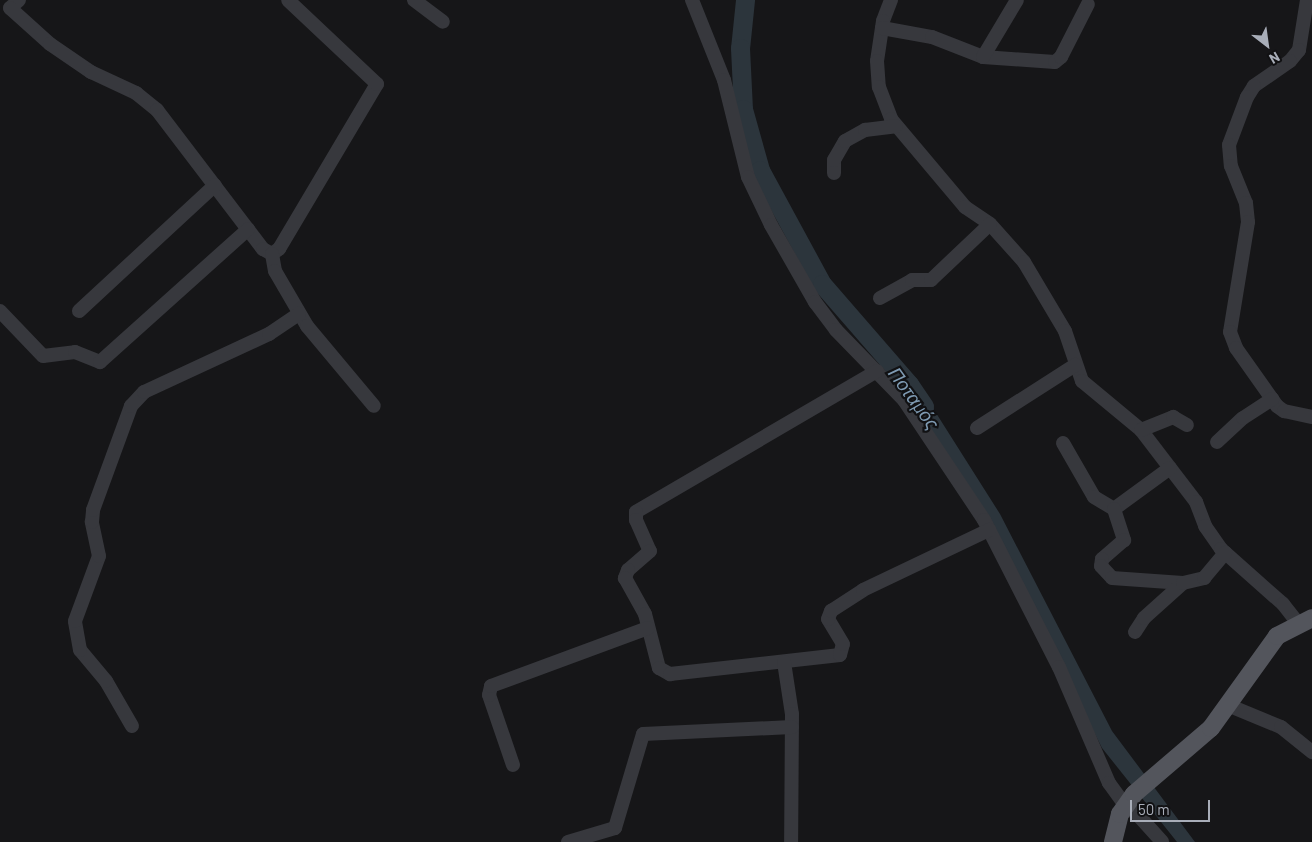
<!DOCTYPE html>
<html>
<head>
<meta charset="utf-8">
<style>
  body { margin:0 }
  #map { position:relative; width:1312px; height:842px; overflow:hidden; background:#161618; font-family:Barlow,sans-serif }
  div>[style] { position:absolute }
  .water>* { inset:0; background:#2c353c }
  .river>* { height:19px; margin:-9.5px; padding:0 9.5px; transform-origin:9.5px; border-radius:9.5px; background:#2c353c }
  .minor>* { height:14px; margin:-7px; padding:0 7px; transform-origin:7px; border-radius:7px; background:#37383d }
  .major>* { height:18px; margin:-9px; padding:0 9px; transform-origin:9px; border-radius:9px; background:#53555c }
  span { translate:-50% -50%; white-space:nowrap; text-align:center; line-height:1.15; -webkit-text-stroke:4.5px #111113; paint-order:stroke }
  .water-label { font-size:19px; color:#7f9bb3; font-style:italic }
  .north { position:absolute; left:1242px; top:20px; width:50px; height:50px; -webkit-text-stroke:4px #111113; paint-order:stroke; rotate:150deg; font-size:14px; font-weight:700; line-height:20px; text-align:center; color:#a8adb8 }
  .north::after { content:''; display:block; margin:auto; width:18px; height:22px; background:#a8adb8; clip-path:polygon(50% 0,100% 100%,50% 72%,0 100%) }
  .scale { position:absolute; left:1130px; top:800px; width:80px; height:22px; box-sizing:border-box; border:2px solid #a8adb8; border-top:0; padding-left:6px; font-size:15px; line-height:18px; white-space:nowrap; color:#a8adb8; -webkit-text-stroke:4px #111113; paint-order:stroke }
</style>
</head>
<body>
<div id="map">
  <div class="water">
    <i style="clip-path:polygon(917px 383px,1000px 514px,1112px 731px,1195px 842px,1177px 842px,1102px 748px,993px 531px,910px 396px,909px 384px)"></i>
  </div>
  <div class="river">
    <i style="left:745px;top:0;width:48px;rotate:95.9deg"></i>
    <i style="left:740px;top:48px;width:61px;rotate:87.2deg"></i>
    <i style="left:743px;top:109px;width:63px;rotate:74.4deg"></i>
    <i style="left:760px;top:170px;width:130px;rotate:61.5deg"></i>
    <i style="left:822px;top:284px;width:133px;rotate:49deg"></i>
    <i style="left:909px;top:384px;width:27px;rotate:56deg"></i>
  </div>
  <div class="minor">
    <i style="left:19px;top:0;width:12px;rotate:138deg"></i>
    <i style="left:10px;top:8px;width:54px;rotate:42deg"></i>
    <i style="left:50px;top:44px;width:50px;rotate:34.3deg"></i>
    <i style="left:91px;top:72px;width:50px;rotate:25deg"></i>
    <i style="left:136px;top:93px;width:27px;rotate:39deg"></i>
    <i style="left:157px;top:110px;width:175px;rotate:52.7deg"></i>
    <i style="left:263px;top:249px;width:10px;rotate:29deg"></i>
    <i style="left:272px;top:254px;width:9px;rotate:-36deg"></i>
    <i style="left:279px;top:249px;width:192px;rotate:-59.3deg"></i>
    <i style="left:377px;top:84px;width:122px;rotate:-136.7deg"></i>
    <i style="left:414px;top:0;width:36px;rotate:37deg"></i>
    <i style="left:692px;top:0;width:86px;rotate:68.2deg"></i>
    <i style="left:724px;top:80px;width:100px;rotate:76.1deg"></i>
    <i style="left:748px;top:177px;width:53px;rotate:64.4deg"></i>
    <i style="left:771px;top:225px;width:89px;rotate:60.3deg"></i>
    <i style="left:815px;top:302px;width:35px;rotate:53deg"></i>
    <i style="left:836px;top:330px;width:98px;rotate:45.8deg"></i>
    <i style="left:904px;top:400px;width:144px;rotate:56.3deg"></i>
    <i style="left:984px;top:520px;width:165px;rotate:63deg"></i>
    <i style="left:1059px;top:667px;width:126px;rotate:66.7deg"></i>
    <i style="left:1109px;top:783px;width:27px;rotate:54deg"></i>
    <i style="left:1125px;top:805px;width:16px;rotate:38deg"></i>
    <i style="left:1138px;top:815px;width:36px;rotate:48deg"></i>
    <i style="left:891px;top:0;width:22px;rotate:111deg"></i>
    <i style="left:883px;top:21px;width:40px;rotate:98.5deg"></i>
    <i style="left:877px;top:61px;width:26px;rotate:86deg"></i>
    <i style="left:879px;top:87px;width:34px;rotate:69deg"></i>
    <i style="left:891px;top:119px;width:115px;rotate:49.9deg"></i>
    <i style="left:965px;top:207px;width:30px;rotate:34deg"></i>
    <i style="left:990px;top:224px;width:51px;rotate:48.2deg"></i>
    <i style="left:1024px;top:262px;width:80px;rotate:59.3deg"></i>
    <i style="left:1065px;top:331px;width:53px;rotate:71.2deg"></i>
    <i style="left:1082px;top:381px;width:77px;rotate:39.7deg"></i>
    <i style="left:1141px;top:430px;width:91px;rotate:52.6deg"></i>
    <i style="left:1196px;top:502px;width:26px;rotate:69deg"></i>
    <i style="left:1205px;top:526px;width:28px;rotate:55deg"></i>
    <i style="left:1221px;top:549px;width:83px;rotate:41.6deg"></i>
    <i style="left:1283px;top:604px;width:24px;rotate:52deg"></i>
    <i style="left:1307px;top:0;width:51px;rotate:99.1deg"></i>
    <i style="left:1299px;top:50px;width:14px;rotate:129deg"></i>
    <i style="left:1290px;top:61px;width:44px;rotate:145.2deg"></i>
    <i style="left:1254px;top:86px;width:13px;rotate:122deg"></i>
    <i style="left:1247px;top:97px;width:51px;rotate:110.6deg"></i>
    <i style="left:1229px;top:145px;width:21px;rotate:85deg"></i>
    <i style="left:1231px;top:166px;width:40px;rotate:68deg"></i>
    <i style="left:1246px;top:203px;width:19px;rotate:84deg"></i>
    <i style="left:1248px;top:222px;width:111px;rotate:99.3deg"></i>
    <i style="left:1230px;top:332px;width:17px;rotate:69deg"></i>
    <i style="left:1236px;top:348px;width:71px;rotate:54.7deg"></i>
    <i style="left:1277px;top:406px;width:9px;rotate:36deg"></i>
    <i style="left:1284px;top:411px;width:29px;rotate:12deg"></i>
    <i style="left:882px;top:28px;width:51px;rotate:10.2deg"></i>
    <i style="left:932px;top:37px;width:55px;rotate:21.4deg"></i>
    <i style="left:983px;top:57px;width:72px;rotate:4deg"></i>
    <i style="left:1055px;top:62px;width:8px;rotate:-40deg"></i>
    <i style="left:1061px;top:57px;width:59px;rotate:-63deg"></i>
    <i style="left:983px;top:57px;width:66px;rotate:-59.2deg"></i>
    <i style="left:834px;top:173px;width:13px;rotate:-90deg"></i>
    <i style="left:834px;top:160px;width:22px;rotate:-60deg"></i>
    <i style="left:845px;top:141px;width:23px;rotate:-29deg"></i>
    <i style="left:865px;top:130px;width:31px;rotate:-7deg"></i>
    <i style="left:272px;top:254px;width:17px;rotate:80deg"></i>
    <i style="left:275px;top:271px;width:64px;rotate:59.8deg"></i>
    <i style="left:307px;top:326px;width:104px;rotate:50.1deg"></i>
    <i style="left:880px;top:298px;width:37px;rotate:-29deg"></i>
    <i style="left:912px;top:280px;width:19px"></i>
    <i style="left:931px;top:280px;width:81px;rotate:-43.5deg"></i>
    <i style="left:0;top:311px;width:62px;rotate:46.3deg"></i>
    <i style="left:43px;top:356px;width:32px;rotate:-7deg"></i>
    <i style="left:75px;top:352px;width:27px;rotate:22deg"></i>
    <i style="left:100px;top:362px;width:199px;rotate:-41.9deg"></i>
    <i style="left:79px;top:311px;width:185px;rotate:-42.8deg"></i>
    <i style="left:877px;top:371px;width:279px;rotate:149.7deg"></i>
    <i style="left:636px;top:512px;width:8px;rotate:90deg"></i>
    <i style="left:636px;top:520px;width:34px;rotate:66deg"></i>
    <i style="left:650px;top:551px;width:29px;rotate:139deg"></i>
    <i style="left:628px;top:570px;width:9px;rotate:111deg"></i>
    <i style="left:625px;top:578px;width:41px;rotate:60.9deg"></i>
    <i style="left:645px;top:614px;width:56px;rotate:75.5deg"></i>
    <i style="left:659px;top:668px;width:13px;rotate:29deg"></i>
    <i style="left:670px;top:674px;width:171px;rotate:-6.4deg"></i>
    <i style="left:840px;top:655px;width:11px;rotate:-75deg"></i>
    <i style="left:843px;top:644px;width:29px;rotate:-121deg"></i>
    <i style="left:828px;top:619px;width:9px;rotate:-69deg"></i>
    <i style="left:831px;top:611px;width:38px;rotate:-33deg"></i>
    <i style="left:863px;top:590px;width:140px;rotate:-25.5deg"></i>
    <i style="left:977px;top:428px;width:117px;rotate:-32.7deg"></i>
    <i style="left:1141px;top:430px;width:35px;rotate:-22deg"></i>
    <i style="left:1173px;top:417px;width:16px;rotate:30deg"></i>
    <i style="left:1217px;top:442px;width:35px;rotate:-43deg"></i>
    <i style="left:1243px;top:418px;width:35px;rotate:-33deg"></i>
    <i style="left:1063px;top:443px;width:62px;rotate:60.1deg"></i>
    <i style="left:1094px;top:497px;width:23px;rotate:31deg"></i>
    <i style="left:1170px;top:468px;width:69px;rotate:143.8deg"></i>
    <i style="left:1114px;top:509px;width:33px;rotate:72deg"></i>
    <i style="left:1124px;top:540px;width:29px;rotate:139deg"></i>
    <i style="left:1102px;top:559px;width:7px;rotate:98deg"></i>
    <i style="left:1101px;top:566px;width:16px;rotate:47deg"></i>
    <i style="left:1112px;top:578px;width:71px;rotate:4deg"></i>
    <i style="left:1135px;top:632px;width:17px;rotate:-57deg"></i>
    <i style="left:1144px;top:618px;width:52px;rotate:-41.9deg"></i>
    <i style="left:1183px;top:583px;width:22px;rotate:-13deg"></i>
    <i style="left:1204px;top:578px;width:33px;rotate:-50deg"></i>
    <i style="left:784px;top:662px;width:53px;rotate:81.3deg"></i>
    <i style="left:792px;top:714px;width:128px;rotate:90.4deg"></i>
    <i style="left:1230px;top:706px;width:55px;rotate:22.4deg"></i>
    <i style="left:1281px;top:727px;width:40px;rotate:39deg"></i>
    <i style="left:132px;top:726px;width:52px;rotate:-120deg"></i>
    <i style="left:106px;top:681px;width:40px;rotate:-130deg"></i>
    <i style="left:80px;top:650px;width:29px;rotate:-100deg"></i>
    <i style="left:75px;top:621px;width:69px;rotate:-69.7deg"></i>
    <i style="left:99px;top:556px;width:35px;rotate:-102deg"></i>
    <i style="left:92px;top:522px;width:12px;rotate:-85deg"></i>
    <i style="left:93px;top:510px;width:111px;rotate:-69.9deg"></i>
    <i style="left:131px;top:406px;width:19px;rotate:-47deg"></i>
    <i style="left:144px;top:392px;width:138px;rotate:-24.9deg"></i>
    <i style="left:269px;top:334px;width:36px;rotate:-34deg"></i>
    <i style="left:513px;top:765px;width:74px;rotate:-108.9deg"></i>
    <i style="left:489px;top:695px;width:9px;rotate:-77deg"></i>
    <i style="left:491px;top:686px;width:167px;rotate:-20.3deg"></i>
    <i style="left:568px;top:842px;width:49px;rotate:-16.6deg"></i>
    <i style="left:615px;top:828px;width:98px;rotate:-73.4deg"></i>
    <i style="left:643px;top:734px;width:149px;rotate:-2.7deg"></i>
  </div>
  <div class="major">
    <i style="left:1113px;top:842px;width:29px;rotate:-76deg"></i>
    <i style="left:1120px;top:814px;width:24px;rotate:-55deg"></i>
    <i style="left:1134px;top:794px;width:101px;rotate:-40.6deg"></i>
    <i style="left:1211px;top:728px;width:113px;rotate:-54.3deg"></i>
    <i style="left:1277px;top:636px;width:39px;rotate:-27deg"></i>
  </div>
  <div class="water-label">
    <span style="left:914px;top:398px;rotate:54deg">Ποταμός</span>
  </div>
  <div class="north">N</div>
  <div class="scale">50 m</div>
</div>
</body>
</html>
